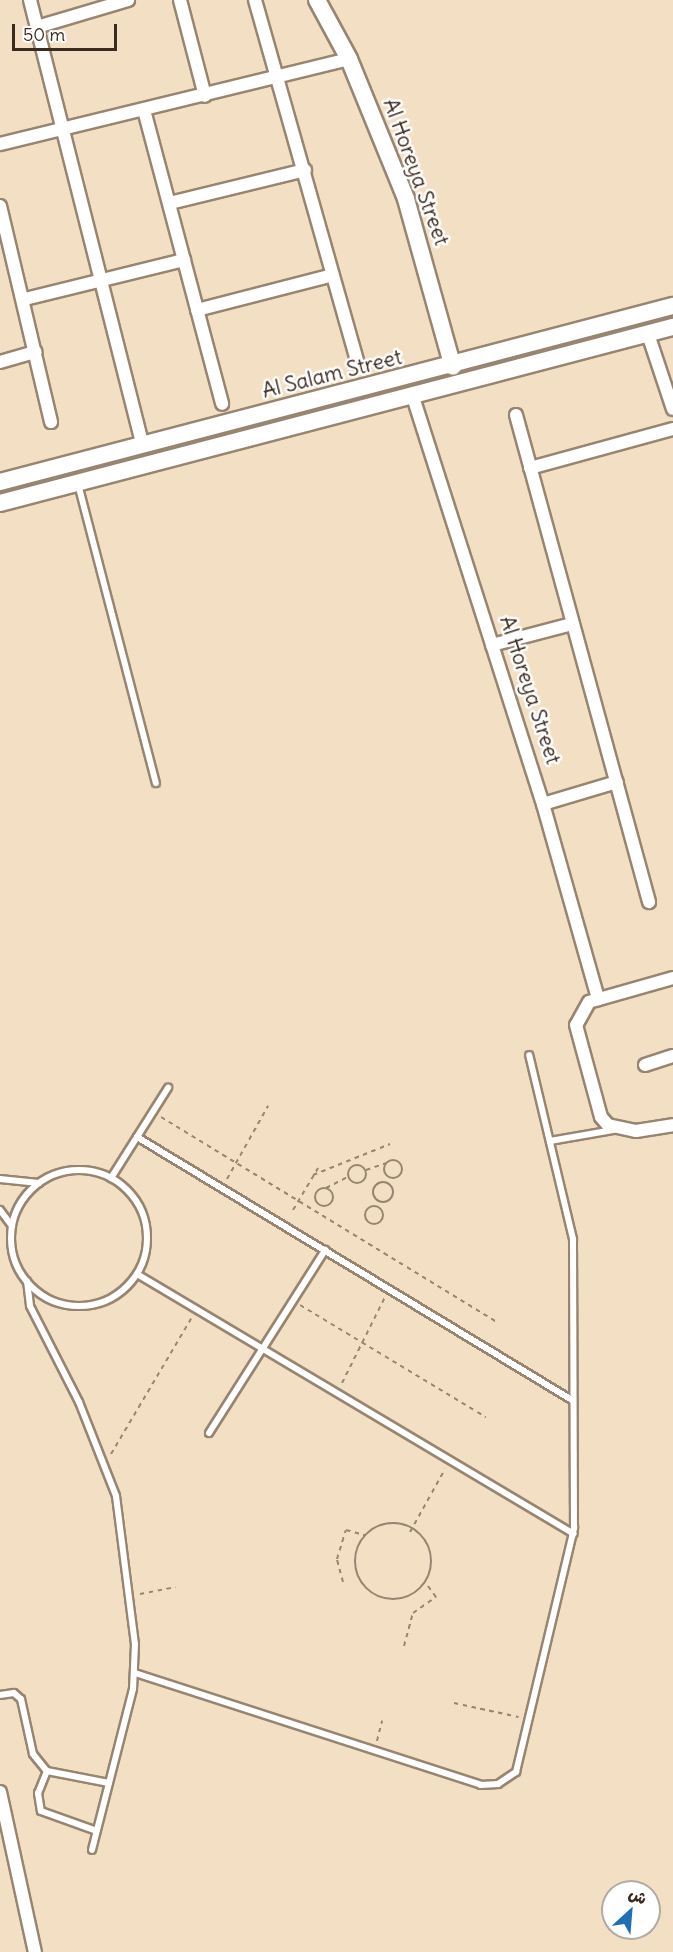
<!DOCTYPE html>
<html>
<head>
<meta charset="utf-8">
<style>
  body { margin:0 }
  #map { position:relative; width:673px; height:1952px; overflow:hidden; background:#f3e0c4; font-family:Delius,"Playpen Sans Arabic",sans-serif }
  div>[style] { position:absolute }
  .path>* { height:2px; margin-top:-1px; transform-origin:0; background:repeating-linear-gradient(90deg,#978571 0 4.5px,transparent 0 9px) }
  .path>.ring { margin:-1px; padding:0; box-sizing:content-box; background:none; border:2px solid #978571; border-radius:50% }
  .roads { filter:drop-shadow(2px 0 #978571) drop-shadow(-2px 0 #978571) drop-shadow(0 2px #978571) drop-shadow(0 -2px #978571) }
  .lane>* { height:6px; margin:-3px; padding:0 3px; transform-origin:3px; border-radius:3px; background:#fff }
  .lane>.ring { margin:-3px; padding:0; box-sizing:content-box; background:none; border:6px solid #fff; border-radius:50% }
  .street>* { height:12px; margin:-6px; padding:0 6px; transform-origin:6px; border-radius:6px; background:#fff }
  .secondary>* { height:16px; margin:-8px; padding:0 8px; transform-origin:8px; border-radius:8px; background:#fff }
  span { translate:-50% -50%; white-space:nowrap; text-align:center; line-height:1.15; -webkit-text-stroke:5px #fff; paint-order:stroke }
  .street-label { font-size:21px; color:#3b2a1e }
  .north { position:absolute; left:601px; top:1880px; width:60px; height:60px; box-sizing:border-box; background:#fff; border:2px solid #b1aaa5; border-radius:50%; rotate:26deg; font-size:16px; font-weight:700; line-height:24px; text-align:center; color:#3b2a1e }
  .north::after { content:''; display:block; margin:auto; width:21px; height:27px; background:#1f6fb2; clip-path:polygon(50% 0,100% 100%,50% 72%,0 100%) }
  .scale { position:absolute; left:12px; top:24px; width:105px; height:27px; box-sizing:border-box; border:3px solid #3b2a1e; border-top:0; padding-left:8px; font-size:18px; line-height:21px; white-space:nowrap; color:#3b2a1e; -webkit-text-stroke:4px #fff; paint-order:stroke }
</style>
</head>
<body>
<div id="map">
  <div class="path">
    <i style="left:161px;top:1117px;width:396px;rotate:31.4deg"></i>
    <i class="ring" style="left:384px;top:1160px;width:16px;height:16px"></i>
    <i class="ring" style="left:348px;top:1165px;width:16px;height:16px"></i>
    <i style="left:366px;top:1170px;width:21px;rotate:-19deg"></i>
    <i style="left:313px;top:1175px;width:83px;rotate:-21.9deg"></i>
    <i style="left:227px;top:1179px;width:84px;rotate:-60.7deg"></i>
    <i class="ring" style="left:373px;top:1182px;width:18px;height:18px"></i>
    <i class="ring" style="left:315px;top:1188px;width:16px;height:16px"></i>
    <i style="left:326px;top:1188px;width:25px;rotate:-27deg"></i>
    <i class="ring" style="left:365px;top:1206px;width:16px;height:16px"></i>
    <i style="left:293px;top:1210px;width:49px;rotate:-59.2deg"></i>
    <i style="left:300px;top:1305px;width:217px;rotate:31.1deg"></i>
    <i style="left:342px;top:1383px;width:96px;rotate:-63.4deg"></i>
    <i style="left:111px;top:1454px;width:159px;rotate:-59.4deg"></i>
    <i class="ring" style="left:355px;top:1523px;width:74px;height:74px"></i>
    <i style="left:410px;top:1532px;width:72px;rotate:-60.9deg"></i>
    <i style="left:343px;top:1582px;width:24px;rotate:-105deg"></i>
    <i style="left:337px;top:1559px;width:30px;rotate:-73deg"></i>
    <i style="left:346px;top:1530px;width:20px;rotate:15deg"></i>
    <i style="left:140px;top:1594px;width:36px;rotate:-11deg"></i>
    <i style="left:404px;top:1646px;width:34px;rotate:-75deg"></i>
    <i style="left:413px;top:1613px;width:28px;rotate:-35deg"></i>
    <i style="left:436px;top:1597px;width:17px;rotate:-126deg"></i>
    <i style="left:454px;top:1703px;width:66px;rotate:12.2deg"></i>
    <i style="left:377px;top:1741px;width:21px;rotate:-76deg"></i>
  </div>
  <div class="roads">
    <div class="lane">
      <i style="left:78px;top:484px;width:309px;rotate:75.4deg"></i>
      <i style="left:137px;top:1137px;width:508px;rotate:31.16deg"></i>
      <i style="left:550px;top:1141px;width:64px;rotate:-9.9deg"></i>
      <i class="ring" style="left:11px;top:1170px;width:130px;height:130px"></i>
      <i style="left:111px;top:1178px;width:107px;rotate:-57.7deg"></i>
      <i style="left:0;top:1179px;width:39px;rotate:6deg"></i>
      <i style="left:0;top:1210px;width:20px;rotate:53deg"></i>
      <i style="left:137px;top:1274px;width:508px;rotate:30.75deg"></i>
      <i style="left:27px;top:1281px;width:25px;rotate:83deg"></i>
      <i style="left:30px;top:1306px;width:108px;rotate:63deg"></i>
      <i style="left:79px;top:1402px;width:101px;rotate:68.5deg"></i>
      <i style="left:116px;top:1496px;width:149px;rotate:82.7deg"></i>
      <i style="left:135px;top:1644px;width:45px;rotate:92.5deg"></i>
      <i style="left:133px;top:1689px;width:166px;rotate:104.3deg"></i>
      <i style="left:209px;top:1433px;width:217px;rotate:-57.6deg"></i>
      <i style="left:135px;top:1673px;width:364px;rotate:17.9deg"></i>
      <i style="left:481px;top:1785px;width:17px;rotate:-3deg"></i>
      <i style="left:498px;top:1784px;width:22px;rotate:-34deg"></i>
      <i style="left:516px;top:1772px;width:251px;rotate:-76.6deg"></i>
      <i style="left:574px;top:1528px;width:289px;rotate:-90.2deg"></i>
      <i style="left:573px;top:1239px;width:189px;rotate:-103.4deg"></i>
      <i style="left:0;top:1695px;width:14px;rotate:-8deg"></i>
      <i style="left:14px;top:1693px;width:9px;rotate:41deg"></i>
      <i style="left:21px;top:1699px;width:56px;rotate:77.7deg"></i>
      <i style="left:33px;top:1754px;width:22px;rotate:51deg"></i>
      <i style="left:47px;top:1771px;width:63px;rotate:11deg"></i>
      <i style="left:47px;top:1771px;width:24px;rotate:112deg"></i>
      <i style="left:38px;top:1793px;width:18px;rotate:81deg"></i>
      <i style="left:41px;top:1811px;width:59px;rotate:19.7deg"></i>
    </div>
    <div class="street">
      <i style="left:30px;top:0;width:460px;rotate:75.8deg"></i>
      <i style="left:180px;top:0;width:99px;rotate:75.4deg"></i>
      <i style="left:255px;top:0;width:378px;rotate:74.2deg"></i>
      <i style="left:37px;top:27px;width:95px;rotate:-16.5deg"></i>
      <i style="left:144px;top:110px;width:304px;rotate:75.1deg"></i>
      <i style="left:0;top:144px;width:359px;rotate:-13.7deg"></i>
      <i style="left:170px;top:203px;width:139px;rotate:-13.7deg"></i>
      <i style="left:0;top:206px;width:222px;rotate:76.7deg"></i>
      <i style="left:25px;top:299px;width:164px;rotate:-13.8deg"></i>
      <i style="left:197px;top:310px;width:140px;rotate:-14.4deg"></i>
      <i style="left:648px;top:334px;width:79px;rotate:71.6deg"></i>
      <i style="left:0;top:362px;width:37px;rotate:-16deg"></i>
      <i style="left:413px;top:397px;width:427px;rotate:72.3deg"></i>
      <i style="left:543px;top:804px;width:203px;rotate:74.2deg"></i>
      <i style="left:516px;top:415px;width:505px;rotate:74.72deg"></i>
      <i style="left:530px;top:468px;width:148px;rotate:-15.3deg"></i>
      <i style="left:492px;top:645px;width:83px;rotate:-14.7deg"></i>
      <i style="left:543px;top:804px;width:77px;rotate:-16.6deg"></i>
      <i style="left:673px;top:978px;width:87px;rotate:164.1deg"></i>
      <i style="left:589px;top:1002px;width:26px;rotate:119deg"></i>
      <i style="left:576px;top:1025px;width:95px;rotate:74.8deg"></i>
      <i style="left:601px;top:1117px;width:11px;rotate:49deg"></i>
      <i style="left:608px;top:1125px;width:29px;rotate:12deg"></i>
      <i style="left:636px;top:1131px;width:37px;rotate:-9deg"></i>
      <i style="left:645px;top:1065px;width:29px;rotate:-18deg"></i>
      <i style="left:0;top:1792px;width:164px;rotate:77.7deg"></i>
    </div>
    <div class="secondary">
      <i style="left:317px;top:0;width:67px;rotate:61.5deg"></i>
      <i style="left:349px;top:59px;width:151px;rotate:67.8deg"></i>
      <i style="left:406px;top:199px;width:174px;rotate:74.4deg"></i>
      <i style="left:0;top:482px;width:696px;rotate:-14.66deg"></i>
      <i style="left:0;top:503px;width:696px;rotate:-14.66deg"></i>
    </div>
  </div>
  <div class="street-label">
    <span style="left:416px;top:172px;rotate:70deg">Al Horeya Street</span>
    <span style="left:332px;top:374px;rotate:-14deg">Al Salam Street</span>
    <span style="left:530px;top:690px;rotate:72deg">Al Horeya Street</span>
  </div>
  <div class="north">ش</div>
  <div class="scale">50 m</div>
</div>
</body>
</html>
